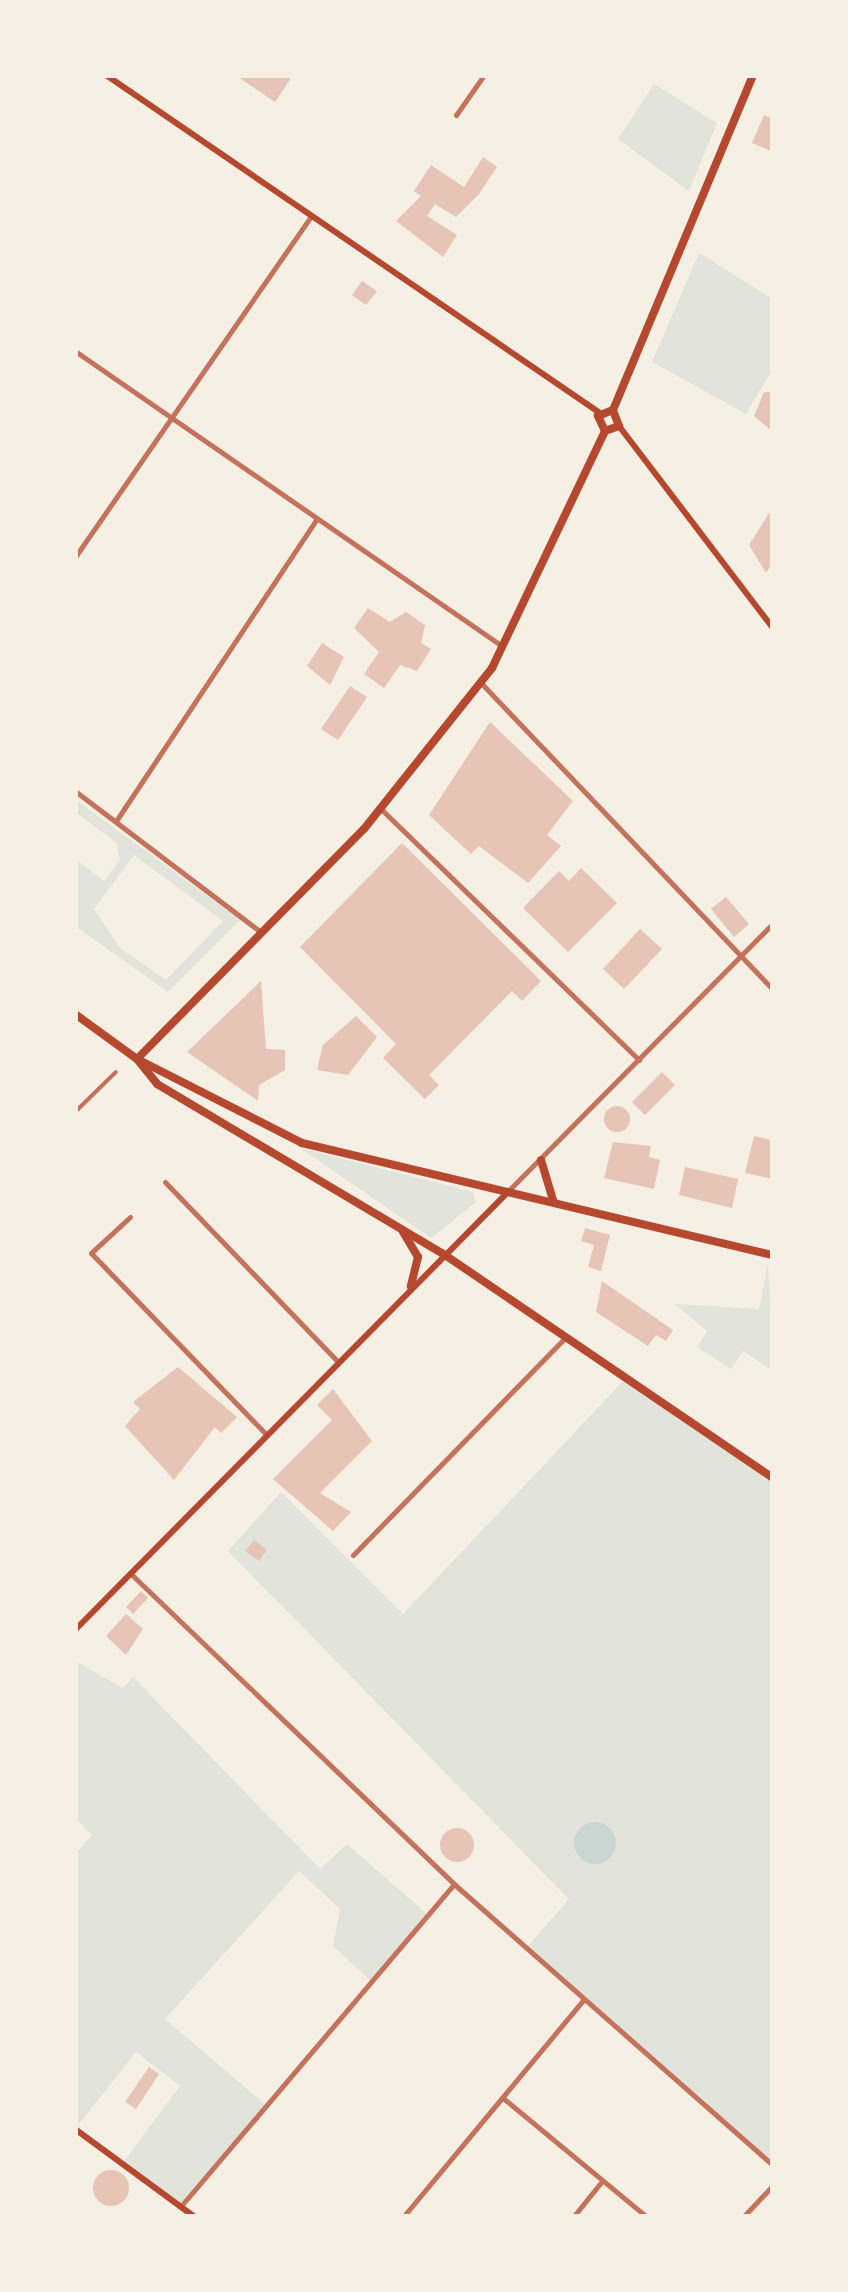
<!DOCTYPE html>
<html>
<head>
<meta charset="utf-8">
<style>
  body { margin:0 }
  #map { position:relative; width:848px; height:2292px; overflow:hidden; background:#f6efe4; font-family:Roboto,sans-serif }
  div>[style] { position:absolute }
  .green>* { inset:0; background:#e2e4dc }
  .water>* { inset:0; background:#c9d6d2 }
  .round { border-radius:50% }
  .building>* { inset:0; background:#e6c5b7 }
  .pedestrian>* { height:4px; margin:-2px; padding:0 2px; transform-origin:2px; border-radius:2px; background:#c5725c }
  .minor>* { height:5px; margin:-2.5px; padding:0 2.5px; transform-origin:2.5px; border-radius:2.5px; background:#c5725c }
  .secondary>* { height:6px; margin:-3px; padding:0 3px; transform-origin:3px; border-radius:3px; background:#b5482f }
  .primary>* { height:8px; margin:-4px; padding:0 4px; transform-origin:4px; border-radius:4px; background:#b5482f }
  .trunk>* { height:8px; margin:-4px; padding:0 4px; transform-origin:4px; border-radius:4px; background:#b5482f }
  span { translate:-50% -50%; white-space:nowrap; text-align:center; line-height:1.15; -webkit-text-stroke:8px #f6efe4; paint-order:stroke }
  .frame { position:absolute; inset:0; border:78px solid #f6efe4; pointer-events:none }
</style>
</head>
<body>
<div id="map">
  <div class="green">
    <i style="clip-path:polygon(654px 84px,717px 123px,689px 191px,618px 139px)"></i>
    <i style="clip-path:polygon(699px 253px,773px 299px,773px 368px,746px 414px,652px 362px)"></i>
    <i style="clip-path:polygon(evenodd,75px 799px,240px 920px,168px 992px,75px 926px,75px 859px,104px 881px,120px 860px,116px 842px,75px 812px,75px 799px,134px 855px,223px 921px,166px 980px,120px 948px,94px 909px,134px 855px)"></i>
    <i style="clip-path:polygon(300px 1148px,473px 1192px,476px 1202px,431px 1238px)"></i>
    <i style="clip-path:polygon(768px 1264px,773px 1371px,743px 1351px,731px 1369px,697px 1347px,707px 1331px,675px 1304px,759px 1309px)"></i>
    <i style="clip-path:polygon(626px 1378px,773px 1478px,773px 2165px,527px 1947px,569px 1899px,228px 1551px,281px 1492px,403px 1614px)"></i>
    <i style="clip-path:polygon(75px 1661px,123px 1688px,133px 1677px,320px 1869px,347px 1844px,427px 1914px,371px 1981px,333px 1946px,340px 1909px,299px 1871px,165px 2019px,266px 2105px,181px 2206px,122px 2164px,180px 2086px,136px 2052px,75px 2129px,75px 1854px,92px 1835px,75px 1818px)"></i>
  </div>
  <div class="water">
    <i class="round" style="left:574px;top:1822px;width:42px;height:42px"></i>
  </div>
  <div class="building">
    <i style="clip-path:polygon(235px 75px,293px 75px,275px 102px)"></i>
    <i style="clip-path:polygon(764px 115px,773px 119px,773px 152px,752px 143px)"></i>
    <i style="clip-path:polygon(483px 157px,497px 167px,479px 194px,456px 217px,435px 204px,427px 216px,457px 235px,443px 257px,396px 221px,421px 196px,414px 191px,431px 165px,464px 187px)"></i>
    <i style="clip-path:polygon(362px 281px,377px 291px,366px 305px,352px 295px)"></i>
    <i style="clip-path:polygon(764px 392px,773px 392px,773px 432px,754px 416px)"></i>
    <i style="clip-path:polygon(773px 507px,773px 562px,766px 573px,749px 545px)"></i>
    <i style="clip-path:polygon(368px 608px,390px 622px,406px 612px,425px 625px,421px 643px,431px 649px,417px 671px,400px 665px,384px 688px,364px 674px,379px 652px,354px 628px)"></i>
    <i style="clip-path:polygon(322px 643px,344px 657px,330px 685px,307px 666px)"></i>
    <i style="clip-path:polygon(350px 686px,367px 697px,338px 740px,321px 729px)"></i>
    <i style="clip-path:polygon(490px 722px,573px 801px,547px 835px,561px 846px,528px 883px,479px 846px,471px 854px,429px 815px)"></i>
    <i style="clip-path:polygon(402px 843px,541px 981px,522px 1001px,512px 991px,429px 1075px,439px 1085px,425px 1099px,383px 1058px,396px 1044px,300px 947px)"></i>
    <i style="clip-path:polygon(581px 868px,617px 903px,568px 952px,523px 908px,559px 871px,569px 881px)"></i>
    <i style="clip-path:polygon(726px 897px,749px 924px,734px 937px,711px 909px)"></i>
    <i style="clip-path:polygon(640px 929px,662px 949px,624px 989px,603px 969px)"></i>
    <i style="clip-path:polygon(261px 981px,266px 1049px,285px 1050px,285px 1070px,259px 1085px,258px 1101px,187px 1052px)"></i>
    <i style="clip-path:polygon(356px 1016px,377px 1037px,348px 1075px,317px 1070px,323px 1045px)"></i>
    <i style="clip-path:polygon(662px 1072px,675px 1085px,645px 1115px,632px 1102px)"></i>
    <i class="round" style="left:604px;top:1106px;width:26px;height:26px"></i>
    <i style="clip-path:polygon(754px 1136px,771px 1140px,773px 1179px,745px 1173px)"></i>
    <i style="clip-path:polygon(613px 1142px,651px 1146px,649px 1157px,660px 1160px,654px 1189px,604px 1178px)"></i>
    <i style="clip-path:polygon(685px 1167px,738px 1179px,732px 1208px,679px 1195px)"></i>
    <i style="clip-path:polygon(585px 1228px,610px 1235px,601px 1271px,588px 1267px,594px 1245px,581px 1241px)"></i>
    <i style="clip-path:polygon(602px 1281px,673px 1330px,666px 1341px,656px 1335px,648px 1346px,596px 1312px)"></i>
    <i style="clip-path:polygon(178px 1367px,237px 1417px,221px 1433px,215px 1427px,174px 1480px,125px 1426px,140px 1409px,133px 1402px)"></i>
    <i style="clip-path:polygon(333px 1389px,372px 1441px,320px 1493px,351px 1512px,333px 1531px,273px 1479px,332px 1420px,317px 1405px)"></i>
    <i style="clip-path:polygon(254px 1540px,267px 1550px,259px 1561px,245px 1551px)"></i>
    <i style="clip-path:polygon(141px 1591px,148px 1598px,133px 1614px,126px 1607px)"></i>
    <i style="clip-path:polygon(126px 1614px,143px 1629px,126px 1655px,106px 1636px)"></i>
    <i class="round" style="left:440px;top:1828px;width:34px;height:34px"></i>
    <i style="clip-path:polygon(149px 2067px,159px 2074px,136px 2109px,125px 2102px)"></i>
    <i class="round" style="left:93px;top:2170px;width:36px;height:36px"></i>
  </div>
  <div class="pedestrian">
    <i style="left:75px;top:1112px;width:57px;rotate:-44.3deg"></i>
  </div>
  <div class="minor">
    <i style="left:456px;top:115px;width:49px;rotate:-55deg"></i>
    <i style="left:75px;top:351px;width:519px;rotate:34.64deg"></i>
    <i style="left:75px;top:557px;width:415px;rotate:-55.3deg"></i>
    <i style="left:482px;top:684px;width:422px;rotate:46.4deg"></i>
    <i style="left:75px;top:791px;width:233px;rotate:37.2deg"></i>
    <i style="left:381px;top:809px;width:360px;rotate:44.2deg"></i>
    <i style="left:116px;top:821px;width:361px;rotate:-56.4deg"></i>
    <i style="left:165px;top:1182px;width:248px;rotate:46.1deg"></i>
    <i style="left:508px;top:1191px;width:377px;rotate:-45.3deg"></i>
    <i style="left:130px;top:1217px;width:53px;rotate:137.3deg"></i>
    <i style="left:91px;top:1253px;width:252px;rotate:46deg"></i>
    <i style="left:353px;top:1555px;width:305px;rotate:-45.7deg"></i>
    <i style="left:131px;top:1574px;width:448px;rotate:43.8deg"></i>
    <i style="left:454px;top:1884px;width:425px;rotate:41.4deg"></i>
    <i style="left:503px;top:2098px;width:187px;rotate:39.6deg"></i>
    <i style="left:181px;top:2206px;width:422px;rotate:-49.7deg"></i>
    <i style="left:403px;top:2217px;width:282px;rotate:-50.3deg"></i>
    <i style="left:573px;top:2217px;width:46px;rotate:-51.1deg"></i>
    <i style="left:743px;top:2217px;width:44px;rotate:-46.8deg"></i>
  </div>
  <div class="secondary">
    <i style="left:106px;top:75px;width:599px;rotate:34.38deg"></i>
    <i style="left:619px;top:426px;width:254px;rotate:52.7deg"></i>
    <i style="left:75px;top:1630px;width:616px;rotate:-45.33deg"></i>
    <i style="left:75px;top:2129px;width:149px;rotate:36.3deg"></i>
  </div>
  <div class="primary">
    <i style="left:137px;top:1059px;width:32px;rotate:51deg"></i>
    <i style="left:157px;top:1084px;width:331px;rotate:30.7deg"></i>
    <i style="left:442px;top:1253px;width:400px;rotate:34.2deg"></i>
    <i style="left:141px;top:1061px;width:181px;rotate:27deg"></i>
    <i style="left:302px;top:1143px;width:484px;rotate:13.4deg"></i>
    <i style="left:541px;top:1160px;width:42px;rotate:73.3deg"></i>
    <i style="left:403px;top:1232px;width:29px;rotate:59deg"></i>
    <i style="left:418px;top:1257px;width:30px;rotate:104deg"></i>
  </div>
  <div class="trunk">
    <i style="left:613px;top:410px;width:363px;rotate:-67.3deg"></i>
    <i style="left:605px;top:431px;width:17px;rotate:-115deg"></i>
    <i style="left:598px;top:416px;width:16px;rotate:-22deg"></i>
    <i style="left:605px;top:431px;width:15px;rotate:-20deg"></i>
    <i style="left:619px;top:426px;width:17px;rotate:-111deg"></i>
    <i style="left:75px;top:1014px;width:77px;rotate:36deg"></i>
    <i style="left:137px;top:1059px;width:323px;rotate:-45.4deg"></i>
    <i style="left:364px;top:829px;width:206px;rotate:-51.5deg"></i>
    <i style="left:492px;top:668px;width:263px;rotate:-64.5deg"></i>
  </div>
  <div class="frame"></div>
</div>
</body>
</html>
